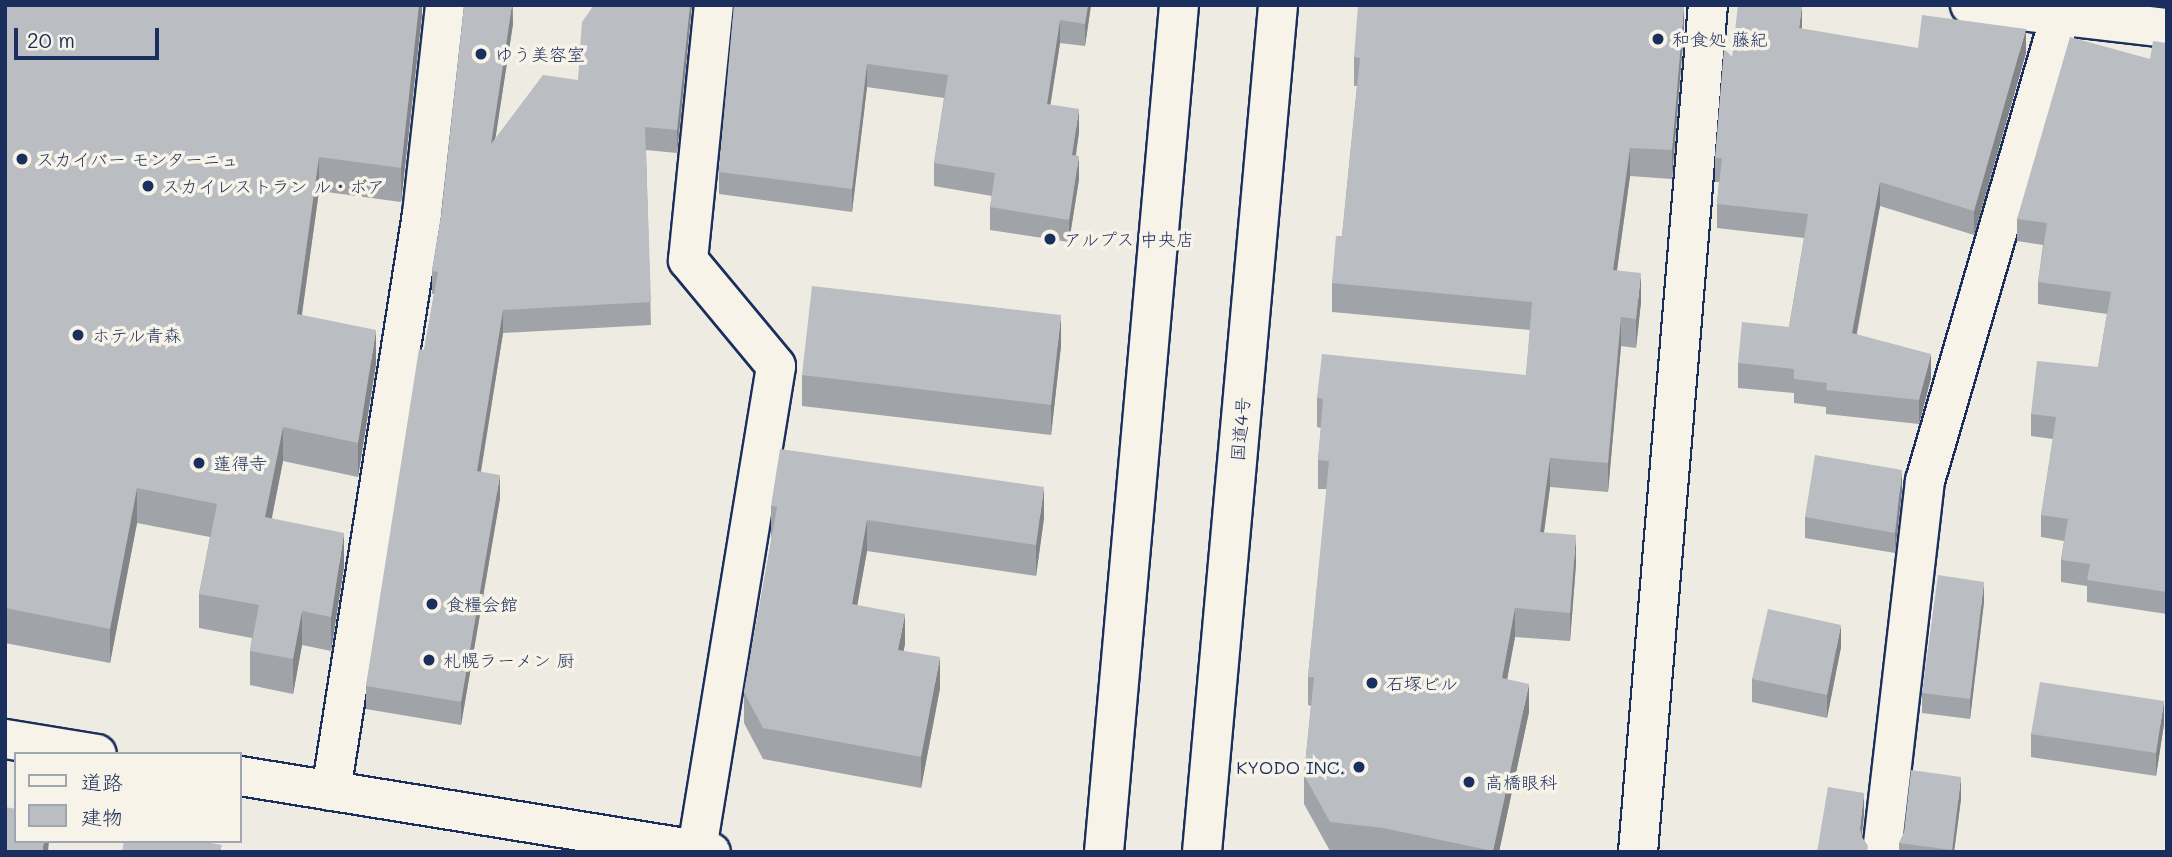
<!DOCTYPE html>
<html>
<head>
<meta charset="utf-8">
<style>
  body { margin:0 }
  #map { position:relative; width:2172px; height:857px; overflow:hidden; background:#eeebe2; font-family:Mali,"Klee One",sans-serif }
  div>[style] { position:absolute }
  .roads { filter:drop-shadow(2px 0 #1b2f5e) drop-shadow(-2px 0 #1b2f5e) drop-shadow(0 2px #1b2f5e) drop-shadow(0 -2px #1b2f5e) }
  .minor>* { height:38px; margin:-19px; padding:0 19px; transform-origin:19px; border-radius:19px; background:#f7f3e8 }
  .tertiary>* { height:38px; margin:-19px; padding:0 19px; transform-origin:19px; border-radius:19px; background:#f7f3e8 }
  .trunk>* { height:38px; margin:-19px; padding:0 19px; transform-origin:19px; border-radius:19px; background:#f7f3e8 }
  .wall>* { inset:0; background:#a0a3a7 }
  .shaded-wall>* { inset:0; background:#828488 }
  .building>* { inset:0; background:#babdc2 }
  .dots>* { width:19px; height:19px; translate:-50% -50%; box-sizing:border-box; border:4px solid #f7f3e8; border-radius:50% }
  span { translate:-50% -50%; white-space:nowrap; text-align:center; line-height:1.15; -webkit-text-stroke:7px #f7f3e8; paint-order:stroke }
  .poi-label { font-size:18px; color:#1b2f5e }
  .left { translate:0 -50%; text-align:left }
  .right { translate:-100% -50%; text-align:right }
  .street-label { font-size:18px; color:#1b2f5e }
  .frame { position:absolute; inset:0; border:7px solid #1b2f5e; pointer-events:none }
  .legend { position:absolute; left:14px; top:752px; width:228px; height:91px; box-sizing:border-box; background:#f7f3e8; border:2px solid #9fa5b1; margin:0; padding:9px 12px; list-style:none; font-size:21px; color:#1b2f5e }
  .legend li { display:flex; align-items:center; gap:14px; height:35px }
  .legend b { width:35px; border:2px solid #9fa5b1 }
  .scale { position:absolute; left:14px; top:28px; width:145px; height:32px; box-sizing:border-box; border:4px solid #1b2f5e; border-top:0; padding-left:9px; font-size:21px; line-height:24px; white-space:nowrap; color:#1b2f5e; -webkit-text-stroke:5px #f7f3e8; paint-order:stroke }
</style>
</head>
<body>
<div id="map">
  <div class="roads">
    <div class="minor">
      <i style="left:331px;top:791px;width:584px;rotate:-81.04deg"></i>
      <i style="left:422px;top:214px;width:210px;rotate:-83.7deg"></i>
      <i style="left:697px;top:849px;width:489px;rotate:-80.7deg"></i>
      <i style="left:776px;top:366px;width:138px;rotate:-129.7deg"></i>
      <i style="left:688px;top:260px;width:256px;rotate:-84.2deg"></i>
      <i style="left:1638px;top:852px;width:850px;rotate:-85.28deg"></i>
      <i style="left:1882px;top:852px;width:373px;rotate:-83.4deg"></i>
      <i style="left:1925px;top:481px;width:484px;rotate:-73.8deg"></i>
    </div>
    <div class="tertiary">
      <i style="left:1970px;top:5px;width:198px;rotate:6.7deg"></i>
      <i style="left:5px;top:739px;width:93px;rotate:9.3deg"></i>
      <i style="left:240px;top:776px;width:477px;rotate:9.2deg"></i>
    </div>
    <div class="trunk">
      <i style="left:1104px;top:852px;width:850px;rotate:-84.94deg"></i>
      <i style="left:1202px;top:852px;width:850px;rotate:-84.87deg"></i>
    </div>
  </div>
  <div class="wall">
    <i style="clip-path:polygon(5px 5px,422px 5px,422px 15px,401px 202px,319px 191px,302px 315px,376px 364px,358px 477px,283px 461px,272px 518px,344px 567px,331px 651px,302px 645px,293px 694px,250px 685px,250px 651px,252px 638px,199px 628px,199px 594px,210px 537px,137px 523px,110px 663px,5px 643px)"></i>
    <i style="clip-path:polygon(513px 5px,513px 24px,495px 139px,578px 80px,594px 5px,692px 5px,677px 153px,646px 150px,651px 325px,503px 333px,481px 472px,500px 498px,461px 725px,366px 709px,366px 686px,434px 294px,432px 294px,432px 271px,441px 216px)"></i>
    <i style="clip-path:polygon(734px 5px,1091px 5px,1085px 46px,1060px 43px,1050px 105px,1079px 132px,1076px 156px,1079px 179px,1069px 242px,990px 230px,990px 207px,992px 196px,934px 186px,934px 163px,944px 98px,867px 87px,852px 212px,719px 194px,719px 172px)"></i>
    <i style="clip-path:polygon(1684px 30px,1672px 179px,1630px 176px,1617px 270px,1641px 302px,1636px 348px,1621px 346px,1608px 492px,1550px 487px,1544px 533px,1576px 564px,1570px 641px,1515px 637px,1507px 679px,1529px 712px,1499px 852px,1330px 851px,1304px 804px,1304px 775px,1311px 706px,1308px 705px,1308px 677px,1327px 489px,1318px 489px,1318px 460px,1321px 428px,1317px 427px,1317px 398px,1526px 375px,1530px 330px,1332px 312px,1332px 283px,1342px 236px,1357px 86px,1354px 86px,1354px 57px)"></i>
    <i style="clip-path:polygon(2167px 43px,2167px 614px,2087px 602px,2087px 586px,2061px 582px,2061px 560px,2064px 541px,2041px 537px,2041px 515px,2053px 439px,2031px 436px,2031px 414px,2098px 367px,2107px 314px,2038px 304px,2038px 282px,2043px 245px,2017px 241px,2017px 219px,2150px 59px)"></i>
    <i style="clip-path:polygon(1918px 48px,2026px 53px,1974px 235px,1880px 206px,1857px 334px,1931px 378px,1919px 424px,1826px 414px,1826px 407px,1794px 403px,1794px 393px,1738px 388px,1738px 363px,1789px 327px,1804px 238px,1717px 228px,1717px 204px,1719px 182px,1715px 182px,1715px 158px,1732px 57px)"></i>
    <i style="clip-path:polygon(1061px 346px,1051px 435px,802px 406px,802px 375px)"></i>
    <i style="clip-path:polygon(1902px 490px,1895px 553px,1805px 538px,1805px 517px)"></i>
    <i style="clip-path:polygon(771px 506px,1044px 518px,1036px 576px,867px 551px,857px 605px,905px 644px,903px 651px,940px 688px,921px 788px,763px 759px,744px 723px,744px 692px,772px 537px,771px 537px)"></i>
    <i style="clip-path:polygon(1984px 602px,1970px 719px,1922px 713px,1922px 693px)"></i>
    <i style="clip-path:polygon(1841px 647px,1827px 718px,1752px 702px,1752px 679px)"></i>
    <i style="clip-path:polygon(2164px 724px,2156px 776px,2031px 757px,2031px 734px)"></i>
    <i style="clip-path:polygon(1961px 799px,1954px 852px,1899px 852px,1899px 843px)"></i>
  </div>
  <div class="shaded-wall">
    <i style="clip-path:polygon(419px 5px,422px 5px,422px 15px,401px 202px,401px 168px)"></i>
    <i style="clip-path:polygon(512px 5px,513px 24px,491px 167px,491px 144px)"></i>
    <i style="clip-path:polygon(690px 5px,692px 5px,677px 153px,677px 130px)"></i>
    <i style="clip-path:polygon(1088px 5px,1091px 5px,1085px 46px,1085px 24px)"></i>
    <i style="clip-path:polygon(1684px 5px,1684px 30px,1672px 179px,1672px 150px)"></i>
    <i style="clip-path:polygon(1802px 5px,1802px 26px,1799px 52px,1799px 28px)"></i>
    <i style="clip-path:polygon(1060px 20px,1060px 43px,1047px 127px,1047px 104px)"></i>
    <i style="clip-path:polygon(2026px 29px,2026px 53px,1974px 235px,1974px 211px)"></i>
    <i style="clip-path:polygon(867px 64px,867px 87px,852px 212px,852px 189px)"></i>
    <i style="clip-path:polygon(1079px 109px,1079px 132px,1072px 178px,1072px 155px)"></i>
    <i style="clip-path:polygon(1630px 148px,1630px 176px,1613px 299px,1613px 270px)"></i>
    <i style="clip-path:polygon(1079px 156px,1079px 179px,1069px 242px,1069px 220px)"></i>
    <i style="clip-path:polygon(319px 157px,319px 191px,297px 348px,297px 314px)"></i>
    <i style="clip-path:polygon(1880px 182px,1880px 206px,1852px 357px,1852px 333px)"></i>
    <i style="clip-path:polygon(1641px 273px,1641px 302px,1636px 348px,1636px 319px)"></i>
    <i style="clip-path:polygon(503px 310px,503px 333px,477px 494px,477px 471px)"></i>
    <i style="clip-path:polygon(1061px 315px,1061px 346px,1051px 435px,1051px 405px)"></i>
    <i style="clip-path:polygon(1621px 317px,1621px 346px,1608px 492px,1608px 463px)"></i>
    <i style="clip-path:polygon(376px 330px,376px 364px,358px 477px,358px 443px)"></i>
    <i style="clip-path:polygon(1931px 354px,1931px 378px,1919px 424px,1919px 400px)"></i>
    <i style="clip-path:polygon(283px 427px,283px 461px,265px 551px,265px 517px)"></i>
    <i style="clip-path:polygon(1550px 458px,1550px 487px,1540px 561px,1540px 532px)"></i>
    <i style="clip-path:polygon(1902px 470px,1902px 490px,1895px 553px,1895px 533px)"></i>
    <i style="clip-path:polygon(500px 475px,500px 498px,461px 725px,461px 702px)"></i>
    <i style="clip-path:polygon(1044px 487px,1044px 518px,1036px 576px,1036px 545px)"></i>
    <i style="clip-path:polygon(137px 488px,137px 523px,110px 663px,110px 629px)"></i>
    <i style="clip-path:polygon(867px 520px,867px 551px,852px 635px,852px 604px)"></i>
    <i style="clip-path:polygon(344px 533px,344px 567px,331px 651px,331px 617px)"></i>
    <i style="clip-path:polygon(1576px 535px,1576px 564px,1570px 641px,1570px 613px)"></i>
    <i style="clip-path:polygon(1984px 582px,1984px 602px,1970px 719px,1970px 699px)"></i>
    <i style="clip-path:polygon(1515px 608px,1515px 637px,1502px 707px,1502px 678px)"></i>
    <i style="clip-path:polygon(302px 611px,302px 645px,293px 694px,293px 659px)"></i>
    <i style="clip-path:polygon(905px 614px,905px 644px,898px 681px,898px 650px)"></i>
    <i style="clip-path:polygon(1841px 625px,1841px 647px,1827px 718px,1827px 695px)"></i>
    <i style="clip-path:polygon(940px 657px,940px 688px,921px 788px,921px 757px)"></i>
    <i style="clip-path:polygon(1529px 684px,1529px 712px,1499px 852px,1493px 852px)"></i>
    <i style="clip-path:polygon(2164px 701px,2164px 724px,2156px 776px,2156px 753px)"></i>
    <i style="clip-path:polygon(1961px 777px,1961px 799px,1954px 852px,1952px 852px)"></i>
    <i style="clip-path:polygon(1864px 793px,1864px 816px,1860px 850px,1860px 828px)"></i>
    <i style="clip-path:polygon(44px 841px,49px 841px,48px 852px,42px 852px)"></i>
  </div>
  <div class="building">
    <i style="clip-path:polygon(5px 5px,419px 5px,401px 168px,319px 157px,297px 314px,376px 330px,358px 443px,283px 427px,265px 517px,344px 533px,331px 617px,302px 611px,293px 659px,250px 651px,259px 605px,199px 594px,217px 504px,137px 488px,110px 629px,5px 608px)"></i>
    <i style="clip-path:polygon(464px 5px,512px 5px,491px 144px,543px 75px,578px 80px,582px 22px,594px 5px,690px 5px,677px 130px,645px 127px,651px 302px,503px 310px,477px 471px,500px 475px,461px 702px,366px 686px,419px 349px,424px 350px,438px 272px,432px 271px,441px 216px)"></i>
    <i style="clip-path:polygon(734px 5px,1088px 5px,1085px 24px,1060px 20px,1047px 104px,1079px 109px,1072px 155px,1079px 156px,1069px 220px,990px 207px,995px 173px,934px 163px,948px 75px,867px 64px,852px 189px,719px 172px)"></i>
    <i style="clip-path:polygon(1358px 5px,1684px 5px,1672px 150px,1630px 148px,1613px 270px,1641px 273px,1636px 319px,1621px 317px,1608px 463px,1550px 458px,1540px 532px,1576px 535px,1570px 613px,1515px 608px,1502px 678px,1529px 684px,1493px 851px,1383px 828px,1330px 822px,1304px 775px,1314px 677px,1308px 677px,1329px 461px,1318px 460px,1323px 399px,1317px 398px,1322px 354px,1526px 375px,1532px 302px,1332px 283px,1336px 236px,1342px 236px,1360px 58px,1354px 57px)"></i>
    <i style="clip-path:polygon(1738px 5px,1802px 5px,1799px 28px,1918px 48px,1922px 15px,2026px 29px,1974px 211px,1880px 182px,1852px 333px,1931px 354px,1919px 400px,1826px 390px,1827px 383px,1794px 379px,1794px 369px,1738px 363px,1742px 322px,1789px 327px,1808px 214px,1717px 204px,1722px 158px,1715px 158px,1724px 48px,1732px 57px)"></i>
    <i style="clip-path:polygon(2070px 37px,2150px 59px,2153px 41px,2167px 43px,2167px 592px,2087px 580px,2090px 564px,2061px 560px,2068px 519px,2041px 515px,2056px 417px,2031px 414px,2037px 361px,2098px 367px,2111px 292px,2038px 282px,2047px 223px,2017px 219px)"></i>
    <i style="clip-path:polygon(812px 286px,1061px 315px,1051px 405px,802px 375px)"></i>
    <i style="clip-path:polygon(780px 449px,1044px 487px,1036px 545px,867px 520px,852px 604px,905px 614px,898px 650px,940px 657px,921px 757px,763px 728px,744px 692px,777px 507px,771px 506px)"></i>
    <i style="clip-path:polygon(1815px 455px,1902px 470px,1895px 533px,1805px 517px)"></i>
    <i style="clip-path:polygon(1938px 575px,1984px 582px,1970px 699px,1922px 693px)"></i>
    <i style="clip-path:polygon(1768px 609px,1841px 625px,1827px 695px,1752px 679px)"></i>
    <i style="clip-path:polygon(2040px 682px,2164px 701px,2156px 753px,2031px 734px)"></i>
    <i style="clip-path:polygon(1911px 770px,1961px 777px,1952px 850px,1899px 843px,1904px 832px)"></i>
    <i style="clip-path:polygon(1828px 787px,1864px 793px,1860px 828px,1862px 837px,1868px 846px,1867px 852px,1817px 852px)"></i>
    <i style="clip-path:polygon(5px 807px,16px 809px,16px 841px,44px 841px,42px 852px,5px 852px)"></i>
    <i style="clip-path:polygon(124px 841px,200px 841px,222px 845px,220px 852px,122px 852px)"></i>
  </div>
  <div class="dots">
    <i style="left:1658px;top:39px;background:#1b2f5e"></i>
    <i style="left:481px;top:54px;background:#1b2f5e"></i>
    <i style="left:22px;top:159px;background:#1b2f5e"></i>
    <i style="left:148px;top:186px;background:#1b2f5e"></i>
    <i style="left:1050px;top:239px;background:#1b2f5e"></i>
    <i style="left:78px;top:335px;background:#1b2f5e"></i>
    <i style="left:199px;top:463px;background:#1b2f5e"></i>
    <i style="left:432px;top:604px;background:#1b2f5e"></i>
    <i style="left:429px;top:660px;background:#1b2f5e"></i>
    <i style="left:1372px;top:683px;background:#1b2f5e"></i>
    <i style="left:1359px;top:767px;background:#1b2f5e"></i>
    <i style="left:1469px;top:782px;background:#1b2f5e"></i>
  </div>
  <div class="poi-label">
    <span class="left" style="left:1672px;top:39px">和食処 藤紀</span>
    <span class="left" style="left:495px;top:54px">ゆう美容室</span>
    <span class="left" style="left:36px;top:159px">スカイバー モンターニュ</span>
    <span class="left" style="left:162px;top:186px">スカイレストラン ル・ボア</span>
    <span class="left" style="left:1064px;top:239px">アルプス 中央店</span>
    <span class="left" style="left:92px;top:335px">ホテル青森</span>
    <span class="left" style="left:213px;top:463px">蓮得寺</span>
    <span class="left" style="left:446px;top:604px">食糧会館</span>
    <span class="left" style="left:443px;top:660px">札幌ラーメン 厨</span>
    <span class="left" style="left:1386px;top:683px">石塚ビル</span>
    <span class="right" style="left:1345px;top:767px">KYODO INC.</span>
    <span class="left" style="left:1485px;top:782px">高橋眼科</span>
  </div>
  <div class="street-label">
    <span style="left:1240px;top:429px;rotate:-85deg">国道4号</span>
  </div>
  <div class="frame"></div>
  <ul class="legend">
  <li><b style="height:9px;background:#f7f3e8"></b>道路</li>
  <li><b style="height:19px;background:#babdc2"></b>建物</li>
  </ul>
  <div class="scale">20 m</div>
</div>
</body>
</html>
